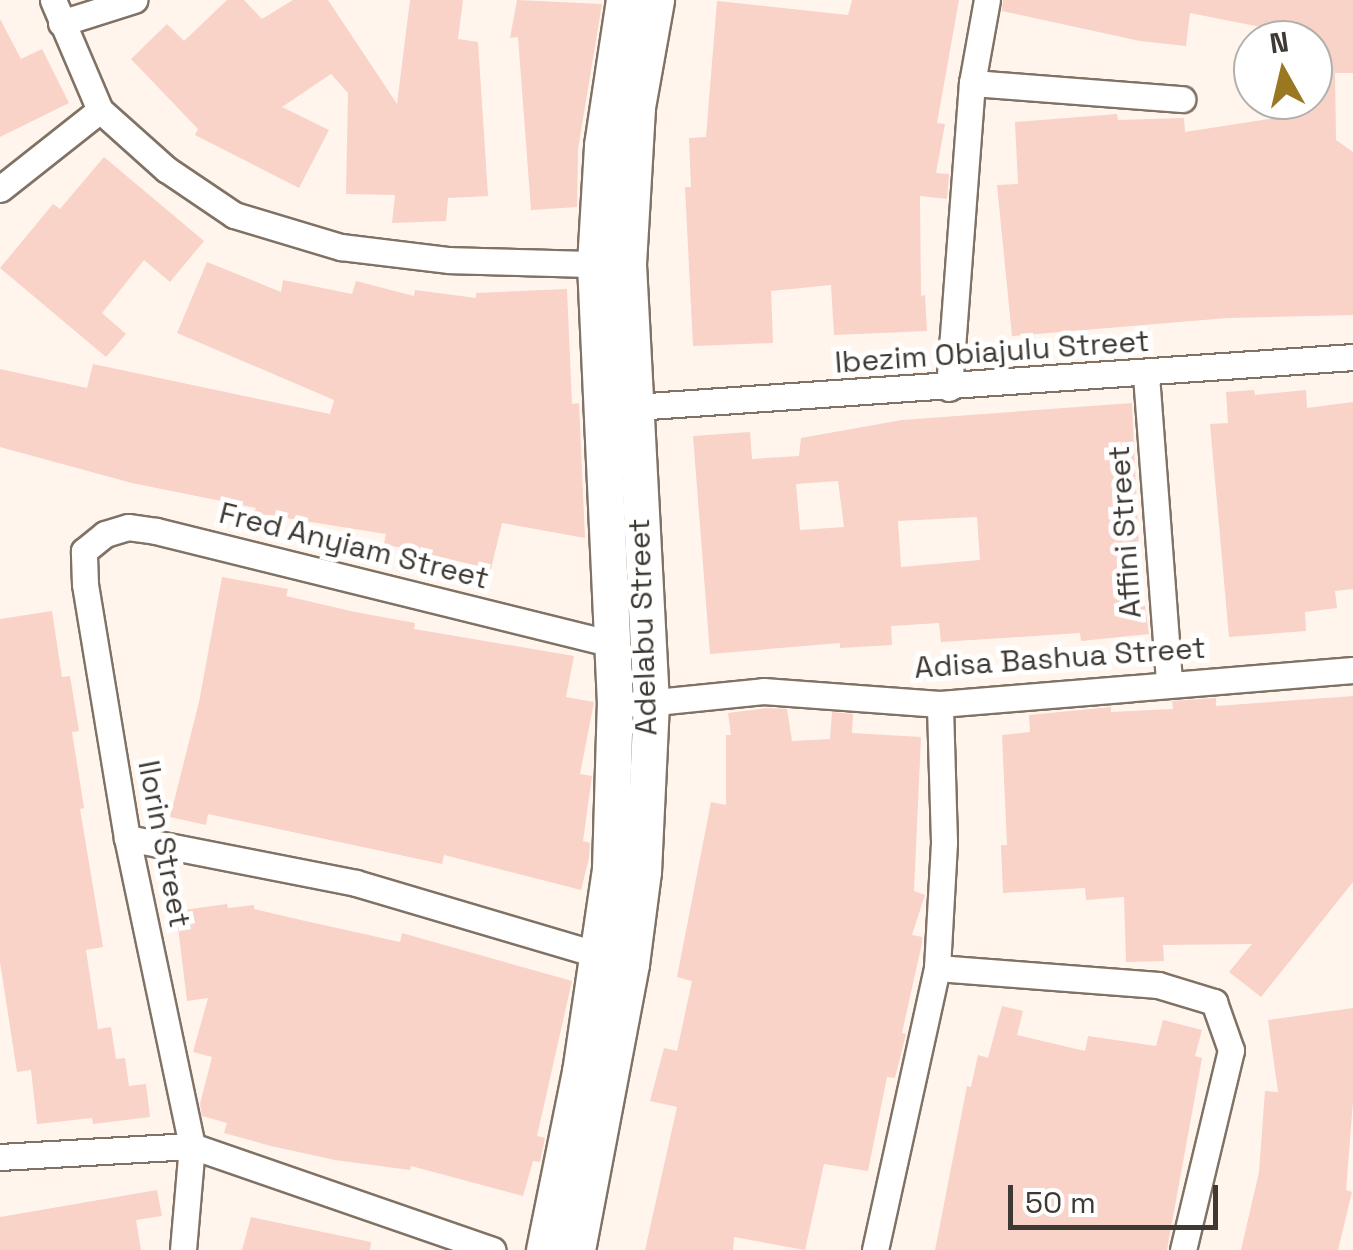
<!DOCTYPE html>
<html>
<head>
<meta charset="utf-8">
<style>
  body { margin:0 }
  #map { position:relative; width:1353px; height:1250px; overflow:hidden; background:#fff5ec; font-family:"Space Grotesk",sans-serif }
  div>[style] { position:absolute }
  .building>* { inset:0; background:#f9d2c8 }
  .roads { filter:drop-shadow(2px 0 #807265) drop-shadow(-2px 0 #807265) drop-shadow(0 2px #807265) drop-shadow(0 -2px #807265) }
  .street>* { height:25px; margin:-12.5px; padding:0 12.5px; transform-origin:12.5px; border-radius:12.5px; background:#fff }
  .secondary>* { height:35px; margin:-17.5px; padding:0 17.5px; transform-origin:17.5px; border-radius:17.5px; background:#fff }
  span { translate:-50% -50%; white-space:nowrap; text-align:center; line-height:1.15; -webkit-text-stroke:10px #fff; paint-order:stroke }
  .street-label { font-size:30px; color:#3f3933 }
  .north { position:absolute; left:1233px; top:20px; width:100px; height:100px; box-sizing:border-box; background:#fff; border:2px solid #b2b0ad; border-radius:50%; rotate:352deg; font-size:28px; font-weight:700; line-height:40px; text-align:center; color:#3f3933 }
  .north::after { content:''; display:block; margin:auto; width:35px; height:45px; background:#9a7822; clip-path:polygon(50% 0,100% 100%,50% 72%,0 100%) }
  .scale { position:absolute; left:1008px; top:1185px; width:210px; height:45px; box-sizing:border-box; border:5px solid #3f3933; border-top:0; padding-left:12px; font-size:30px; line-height:35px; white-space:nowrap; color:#3f3933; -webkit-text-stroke:8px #fff; paint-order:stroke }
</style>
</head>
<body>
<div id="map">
  <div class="building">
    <i style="clip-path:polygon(227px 0,244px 0,262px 19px,293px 0,328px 0,397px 104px,410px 0,463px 0,458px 39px,478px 42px,488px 196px,448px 198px,446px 221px,392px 223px,395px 195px,346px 194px,348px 93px,331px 74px,282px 107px,329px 130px,299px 188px,195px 135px,198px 129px,131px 59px,167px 24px,184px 41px)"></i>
    <i style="clip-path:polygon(517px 0,602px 4px,578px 149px,577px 207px,531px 210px,518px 37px,510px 38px)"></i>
    <i style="clip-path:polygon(852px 0,959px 0,937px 123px,945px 124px,936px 173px,949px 174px,947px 199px,920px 196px,921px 296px,925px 295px,927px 331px,834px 335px,831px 285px,771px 291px,773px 343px,693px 346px,685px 187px,691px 187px,689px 138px,706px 137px,717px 1px,848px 15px)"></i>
    <i style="clip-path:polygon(1003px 0,1353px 0,1353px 73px,1335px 73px,1336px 140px,1353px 152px,1353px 315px,1227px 318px,1012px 336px,997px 185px,1018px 184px,1015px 122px,1117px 114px,1118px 120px,1184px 118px,1185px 132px,1282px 117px,1282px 106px,1313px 106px,1313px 40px,1280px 40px,1281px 31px,1190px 13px,1186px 46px,1140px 41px,1002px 11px)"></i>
    <i style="clip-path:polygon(0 19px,21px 59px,42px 49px,69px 103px,0 137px)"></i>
    <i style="clip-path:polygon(104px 157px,204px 241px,170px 282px,144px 260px,102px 313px,126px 334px,106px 357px,0 268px,53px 204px,60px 209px)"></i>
    <i style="clip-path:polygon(207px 262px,281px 292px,283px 280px,352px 294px,356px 281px,414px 296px,415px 290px,476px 298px,476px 293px,567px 289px,572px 404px,579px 403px,585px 538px,502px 523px,491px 569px,384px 544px,386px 534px,254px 513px,256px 508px,132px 483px,0 447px,0 369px,87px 388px,93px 364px,330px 414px,334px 400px,177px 333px)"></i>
    <i style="clip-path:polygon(1254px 390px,1255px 395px,1306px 390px,1307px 408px,1353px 402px,1353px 589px,1335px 591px,1337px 608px,1305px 612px,1306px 631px,1229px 637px,1210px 424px,1228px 423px,1226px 392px)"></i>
    <i style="clip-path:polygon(evenodd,1132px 403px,1140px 571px,1149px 634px,1081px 641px,1080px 633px,941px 642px,939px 623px,891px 626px,892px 645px,840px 648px,840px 643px,710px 654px,693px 436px,750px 432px,752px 459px,799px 456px,801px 438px,902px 420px,1132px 403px,838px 481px,844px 527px,800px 530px,796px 484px,838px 481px,1132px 403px,977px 517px,980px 560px,901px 567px,898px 521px,977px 517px)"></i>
    <i style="clip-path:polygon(222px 577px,288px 589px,286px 596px,355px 612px,415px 623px,414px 629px,574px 656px,566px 697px,594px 702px,580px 774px,592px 776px,583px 841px,590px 843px,589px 858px,581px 890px,444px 855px,442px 864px,208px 814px,206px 825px,170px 817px,199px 702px)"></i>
    <i style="clip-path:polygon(52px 611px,62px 677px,70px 676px,79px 731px,72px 732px,84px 808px,80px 809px,103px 947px,86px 950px,98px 1029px,111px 1027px,116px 1059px,125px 1058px,129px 1086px,146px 1084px,150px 1117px,93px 1124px,92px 1118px,37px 1124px,31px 1070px,17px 1072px,0 962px,0 619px)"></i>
    <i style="clip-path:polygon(1353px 696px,1353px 882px,1261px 997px,1229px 972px,1252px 944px,1163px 945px,1164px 961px,1126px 962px,1124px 897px,1086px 900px,1085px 888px,1003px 893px,1001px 845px,1007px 845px,1002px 735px,1030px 732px,1029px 715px,1111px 707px,1111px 712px,1173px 709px,1172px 701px,1216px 698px,1216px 706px)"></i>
    <i style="clip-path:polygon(767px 708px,787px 709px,792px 741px,830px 739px,832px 712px,853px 714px,852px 733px,921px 737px,914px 891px,925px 895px,912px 935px,922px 937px,922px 943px,902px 1033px,906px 1034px,895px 1078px,887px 1077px,868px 1171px,824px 1164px,805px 1250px,734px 1237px,733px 1250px,645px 1250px,677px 1107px,650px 1101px,664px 1048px,677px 1051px,692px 981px,677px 977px,711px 802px,726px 805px,726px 735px,731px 735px,728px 713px)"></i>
    <i style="clip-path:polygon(227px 904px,228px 908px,254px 905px,254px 909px,292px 918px,400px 942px,402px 933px,572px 981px,537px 1136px,545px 1138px,540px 1162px,533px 1161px,523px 1196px,411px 1166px,410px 1170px,335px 1160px,271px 1146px,224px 1133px,227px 1123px,202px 1116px,200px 1104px,212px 1057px,193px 1052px,208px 998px,187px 1001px,176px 911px)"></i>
    <i style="clip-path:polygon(1002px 1006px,1023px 1011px,1017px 1035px,1085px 1051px,1088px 1036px,1156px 1046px,1163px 1020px,1202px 1030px,1195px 1056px,1202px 1058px,1167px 1250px,935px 1250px,967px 1086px,971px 1087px,978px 1055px,988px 1058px)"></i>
    <i style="clip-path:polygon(1353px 1008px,1353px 1102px,1346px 1190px,1352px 1192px,1338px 1250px,1241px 1250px,1259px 1172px,1265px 1091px,1278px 1092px,1268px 1020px)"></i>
    <i style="clip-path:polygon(157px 1190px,162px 1216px,136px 1220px,141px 1250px,0 1250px,0 1217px)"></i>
    <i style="clip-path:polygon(251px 1217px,371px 1242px,370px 1250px,242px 1250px)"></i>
  </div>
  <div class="roads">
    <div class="street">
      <i style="left:53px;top:0;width:120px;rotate:66.9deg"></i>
      <i style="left:100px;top:110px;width:89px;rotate:41.8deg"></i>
      <i style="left:166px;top:169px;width:82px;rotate:34.1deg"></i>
      <i style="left:234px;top:215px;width:112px;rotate:16.7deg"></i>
      <i style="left:341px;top:247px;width:109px;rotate:6.9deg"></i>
      <i style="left:449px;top:260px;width:146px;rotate:1.6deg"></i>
      <i style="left:61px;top:23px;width:77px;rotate:-17.5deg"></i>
      <i style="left:972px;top:83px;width:211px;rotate:4.4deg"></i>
      <i style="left:0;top:189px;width:127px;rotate:-38.3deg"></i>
      <i style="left:1146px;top:375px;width:310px;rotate:85.7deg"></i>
      <i style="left:949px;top:388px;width:306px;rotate:-85.7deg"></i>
      <i style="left:972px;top:83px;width:84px;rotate:-79.8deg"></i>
      <i style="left:620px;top:408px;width:735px;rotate:-3.98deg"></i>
      <i style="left:636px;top:704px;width:128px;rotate:-5.8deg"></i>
      <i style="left:763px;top:691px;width:177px;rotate:4.2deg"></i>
      <i style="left:940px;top:704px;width:414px;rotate:-4.7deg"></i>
      <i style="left:127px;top:838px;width:233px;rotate:11.1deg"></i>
      <i style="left:356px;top:883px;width:267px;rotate:16.5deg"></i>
      <i style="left:937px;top:968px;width:222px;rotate:4.4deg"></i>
      <i style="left:1158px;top:985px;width:59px;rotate:16.9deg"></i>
      <i style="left:1214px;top:1002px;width:51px;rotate:70.5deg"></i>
      <i style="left:1231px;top:1050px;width:206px;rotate:103.5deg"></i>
      <i style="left:0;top:1157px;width:192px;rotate:-3.3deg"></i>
      <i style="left:192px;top:1146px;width:318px;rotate:19.1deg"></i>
      <i style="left:183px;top:1250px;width:104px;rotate:-85.1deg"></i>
      <i style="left:192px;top:1146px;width:315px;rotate:-101.9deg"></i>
      <i style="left:127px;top:838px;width:257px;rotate:-99.4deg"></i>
      <i style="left:85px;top:584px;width:33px;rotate:-92deg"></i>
      <i style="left:84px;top:551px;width:27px;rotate:-39deg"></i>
      <i style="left:105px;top:534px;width:24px;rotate:-17deg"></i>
      <i style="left:128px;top:527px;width:28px;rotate:8deg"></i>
      <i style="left:156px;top:531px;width:471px;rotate:13.9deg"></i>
      <i style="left:875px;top:1250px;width:289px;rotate:-77.6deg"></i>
      <i style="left:937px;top:968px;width:126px;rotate:-86.8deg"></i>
      <i style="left:944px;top:842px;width:138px;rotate:-91.7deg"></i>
    </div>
    <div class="secondary">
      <i style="left:544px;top:1250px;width:182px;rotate:-78.6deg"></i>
      <i style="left:580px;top:1072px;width:206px;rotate:-81.6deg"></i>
      <i style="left:610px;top:868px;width:164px;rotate:-88.3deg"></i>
      <i style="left:615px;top:704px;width:440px;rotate:-92.6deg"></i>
      <i style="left:595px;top:264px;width:119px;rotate:-86.6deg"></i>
      <i style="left:602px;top:145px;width:147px;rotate:-81.4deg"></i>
      <i style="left:577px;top:1250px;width:291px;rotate:-79.3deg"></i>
      <i style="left:631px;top:964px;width:93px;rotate:-82.6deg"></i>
      <i style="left:643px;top:872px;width:169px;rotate:-87.3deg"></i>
      <i style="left:651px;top:703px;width:440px;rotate:-93deg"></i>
      <i style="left:628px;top:264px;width:157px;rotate:-86.7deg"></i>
      <i style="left:637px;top:107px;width:109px;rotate:-79.9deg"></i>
    </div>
  </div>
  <div class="street-label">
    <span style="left:992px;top:352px;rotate:-4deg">Ibezim Obiajulu Street</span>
    <span style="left:1125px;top:532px;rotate:-94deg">Affini Street</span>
    <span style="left:354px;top:546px;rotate:14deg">Fred Anyiam Street</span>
    <span style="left:643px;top:627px;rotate:-92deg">Adelabu Street</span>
    <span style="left:1060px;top:658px;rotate:-4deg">Adisa Bashua Street</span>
    <span style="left:164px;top:844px;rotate:79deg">Ilorin Street</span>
  </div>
  <div class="north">N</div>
  <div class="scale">50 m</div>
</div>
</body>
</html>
